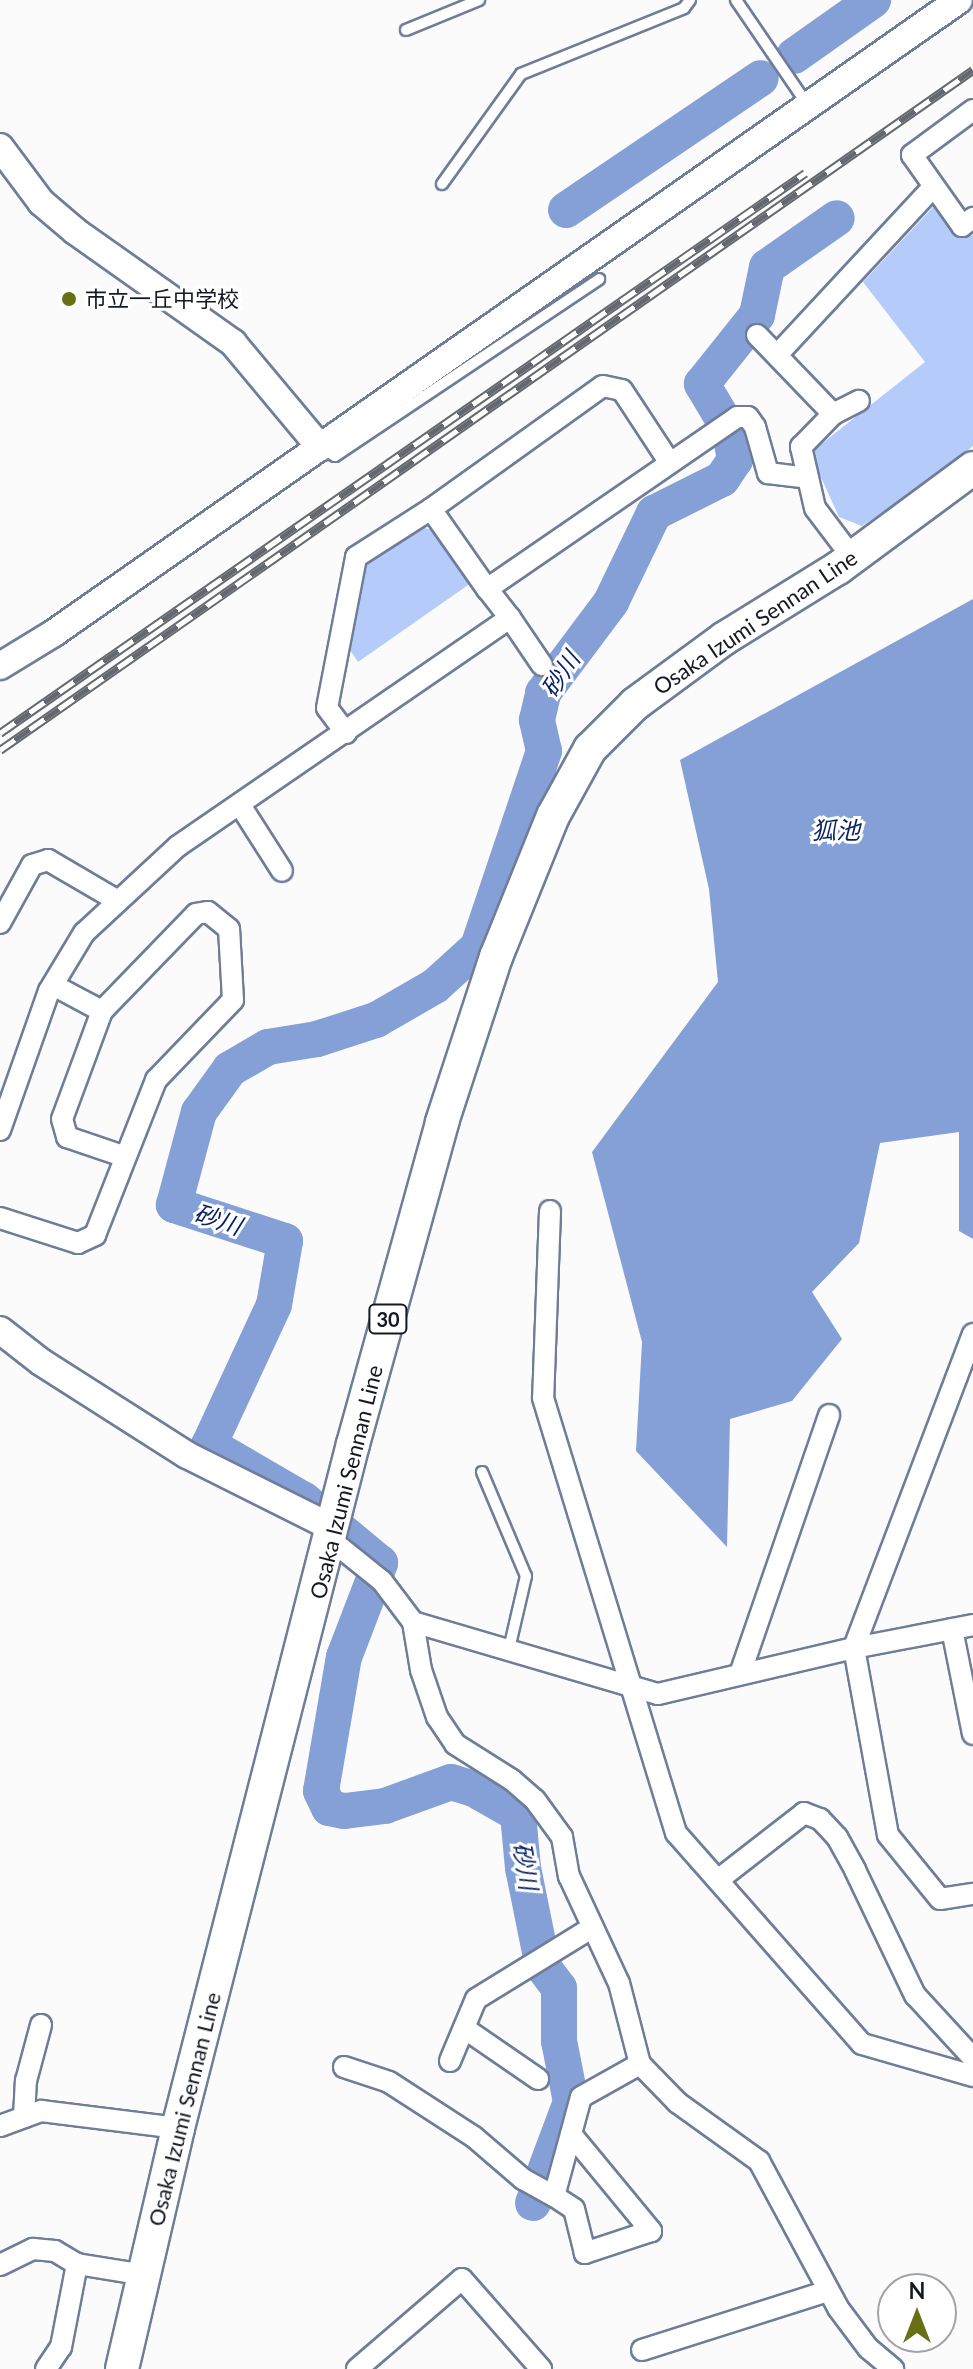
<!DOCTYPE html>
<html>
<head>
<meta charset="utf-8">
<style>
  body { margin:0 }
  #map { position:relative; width:973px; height:2369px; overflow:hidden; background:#fbfbfb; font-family:Lato,"Noto Sans JP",sans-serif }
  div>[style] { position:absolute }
  .green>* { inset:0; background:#b5ccfb }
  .water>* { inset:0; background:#85a0d7 }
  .river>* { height:36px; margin:-18px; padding:0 18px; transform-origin:18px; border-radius:18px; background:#85a0d7 }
  .roads { filter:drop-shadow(2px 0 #707d99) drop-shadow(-2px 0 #707d99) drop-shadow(0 2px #707d99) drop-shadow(0 -2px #707d99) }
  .service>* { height:10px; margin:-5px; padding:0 5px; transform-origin:5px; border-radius:5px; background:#fff }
  .minor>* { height:20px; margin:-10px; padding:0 10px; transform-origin:10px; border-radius:10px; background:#fff }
  .tertiary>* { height:26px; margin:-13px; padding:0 13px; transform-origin:13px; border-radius:13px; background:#fff }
  .primary>* { height:32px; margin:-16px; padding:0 16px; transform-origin:16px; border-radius:16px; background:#fff }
  .rail>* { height:9px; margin-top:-4.5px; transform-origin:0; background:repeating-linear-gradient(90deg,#fff 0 18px,#64686f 0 36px); box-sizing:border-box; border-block:2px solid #64686f }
  .dots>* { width:22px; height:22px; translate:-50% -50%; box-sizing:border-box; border:4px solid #fff; border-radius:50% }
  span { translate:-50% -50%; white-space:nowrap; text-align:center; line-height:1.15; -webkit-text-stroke:6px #fff; paint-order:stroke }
  .shield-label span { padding:2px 6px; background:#fff; border:2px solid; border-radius:6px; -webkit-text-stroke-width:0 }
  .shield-label { font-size:20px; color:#131823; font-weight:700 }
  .poi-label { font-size:22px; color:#131823 }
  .left { translate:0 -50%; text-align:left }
  .street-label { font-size:22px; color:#131823 }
  .water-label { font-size:24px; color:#0a2262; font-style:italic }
  .north { position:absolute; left:877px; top:2273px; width:80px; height:80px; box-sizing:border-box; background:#fff; border:2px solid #a1a3a7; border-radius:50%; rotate:0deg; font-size:22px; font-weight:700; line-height:32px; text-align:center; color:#131823 }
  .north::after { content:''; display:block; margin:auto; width:28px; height:36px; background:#686f15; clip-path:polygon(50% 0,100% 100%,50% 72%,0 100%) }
</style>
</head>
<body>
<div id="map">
  <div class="green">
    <i style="clip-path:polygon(935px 205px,960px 238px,973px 235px,973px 446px,932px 480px,862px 526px,839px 517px,810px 453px,925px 362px,863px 282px)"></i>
    <i style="clip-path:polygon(421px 527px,433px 530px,471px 583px,358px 662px,348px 647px,365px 564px)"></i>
  </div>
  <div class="water">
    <i style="clip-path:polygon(973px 599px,973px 1239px,959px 1231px,959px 1132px,880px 1143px,859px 1243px,812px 1292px,842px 1339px,792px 1401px,730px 1419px,727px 1547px,636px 1451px,642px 1342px,592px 1152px,718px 982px,709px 889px,680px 760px)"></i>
  </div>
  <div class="river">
    <i style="left:794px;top:56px;width:97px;rotate:-35.3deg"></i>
    <i style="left:566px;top:210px;width:235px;rotate:-34.1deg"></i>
    <i style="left:533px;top:2203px;width:108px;rotate:-69.4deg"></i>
    <i style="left:571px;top:2102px;width:62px;rotate:-101.1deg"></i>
    <i style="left:559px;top:2041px;width:53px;rotate:-90deg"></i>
    <i style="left:559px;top:1988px;width:26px;rotate:-127deg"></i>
    <i style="left:543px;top:1967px;width:101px;rotate:-101.4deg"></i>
    <i style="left:523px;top:1868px;width:54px;rotate:-95.3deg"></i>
    <i style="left:518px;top:1814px;width:51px;rotate:-150.4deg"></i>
    <i style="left:474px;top:1789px;width:24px;rotate:-163deg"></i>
    <i style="left:451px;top:1782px;width:70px;rotate:160deg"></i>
    <i style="left:385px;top:1806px;width:41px;rotate:173deg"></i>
    <i style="left:344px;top:1811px;width:15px;rotate:-169deg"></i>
    <i style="left:329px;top:1808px;width:19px;rotate:-115deg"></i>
    <i style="left:321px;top:1791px;width:136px;rotate:-80.3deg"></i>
    <i style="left:344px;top:1657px;width:101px;rotate:-69deg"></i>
    <i style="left:380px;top:1563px;width:99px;rotate:-140.3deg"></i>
    <i style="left:304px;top:1500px;width:110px;rotate:-149.9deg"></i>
    <i style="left:209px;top:1445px;width:154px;rotate:-65.1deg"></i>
    <i style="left:274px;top:1305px;width:65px;rotate:-80.2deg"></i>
    <i style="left:285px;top:1241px;width:117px;rotate:-162deg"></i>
    <i style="left:174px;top:1205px;width:96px;rotate:-75deg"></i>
    <i style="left:199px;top:1112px;width:53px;rotate:-54.2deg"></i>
    <i style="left:230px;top:1069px;width:44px;rotate:-30.1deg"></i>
    <i style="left:268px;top:1047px;width:50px;rotate:-9.3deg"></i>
    <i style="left:317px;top:1039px;width:62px;rotate:-17.9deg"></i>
    <i style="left:376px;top:1020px;width:68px;rotate:-30deg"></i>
    <i style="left:435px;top:986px;width:58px;rotate:-42.2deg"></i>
    <i style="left:478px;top:947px;width:207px;rotate:-71.4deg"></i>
    <i style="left:544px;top:751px;width:32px;rotate:-103deg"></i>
    <i style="left:537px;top:720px;width:28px;rotate:-77deg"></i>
    <i style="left:543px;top:693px;width:114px;rotate:-53.2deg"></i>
    <i style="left:611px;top:602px;width:99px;rotate:-64.2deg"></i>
    <i style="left:654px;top:513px;width:76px;rotate:-26.6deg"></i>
    <i style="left:722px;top:479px;width:23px;rotate:-56deg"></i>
    <i style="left:735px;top:460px;width:29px;rotate:-100deg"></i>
    <i style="left:730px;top:431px;width:55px;rotate:-120.8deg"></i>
    <i style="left:702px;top:384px;width:88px;rotate:-51.4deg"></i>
    <i style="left:757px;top:315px;width:49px;rotate:-78.2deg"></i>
    <i style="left:767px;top:267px;width:85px;rotate:-35deg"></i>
  </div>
  <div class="roads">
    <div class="service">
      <i style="left:736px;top:0;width:126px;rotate:55.7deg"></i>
      <i style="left:406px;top:30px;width:79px;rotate:-22.3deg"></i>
      <i style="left:442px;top:184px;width:135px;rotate:-54.3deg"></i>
      <i style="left:521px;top:74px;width:176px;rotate:-22deg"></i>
      <i style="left:684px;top:8px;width:10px;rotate:-53deg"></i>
      <i style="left:322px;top:448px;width:15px;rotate:32deg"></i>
      <i style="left:335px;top:456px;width:318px;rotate:-33.8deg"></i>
      <i style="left:482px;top:1472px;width:113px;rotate:67.1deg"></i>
      <i style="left:526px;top:1576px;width:75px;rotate:103.1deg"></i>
    </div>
    <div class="minor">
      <i style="left:973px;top:110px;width:76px;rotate:143.6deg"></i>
      <i style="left:912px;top:155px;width:87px;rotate:54.8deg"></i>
      <i style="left:962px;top:226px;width:14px;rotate:-36deg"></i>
      <i style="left:757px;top:335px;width:110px;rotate:46.1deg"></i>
      <i style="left:777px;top:355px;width:229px;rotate:-47.1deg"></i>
      <i style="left:431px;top:509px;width:211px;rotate:-35.6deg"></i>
      <i style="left:603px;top:386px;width:19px;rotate:12deg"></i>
      <i style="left:622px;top:390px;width:87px;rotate:56.7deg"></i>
      <i style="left:852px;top:557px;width:61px;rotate:-127.1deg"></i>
      <i style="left:815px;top:508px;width:63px;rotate:-102.9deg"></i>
      <i style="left:801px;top:447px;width:46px;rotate:-45.9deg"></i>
      <i style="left:833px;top:414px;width:29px;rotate:-27deg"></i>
      <i style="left:510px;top:618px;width:57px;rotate:55.8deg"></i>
      <i style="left:346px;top:733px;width:31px;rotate:-127deg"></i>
      <i style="left:327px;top:708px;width:154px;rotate:-79.1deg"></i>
      <i style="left:356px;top:557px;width:89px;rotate:-32.6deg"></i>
      <i style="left:431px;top:509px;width:98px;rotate:55deg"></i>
      <i style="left:240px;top:805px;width:78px;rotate:57.5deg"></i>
      <i style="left:0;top:923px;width:66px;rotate:-61.1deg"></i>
      <i style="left:32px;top:865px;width:17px;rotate:-17deg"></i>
      <i style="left:48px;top:860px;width:81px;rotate:30.4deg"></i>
      <i style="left:53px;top:985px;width:55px;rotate:28deg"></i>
      <i style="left:0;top:1130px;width:147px;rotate:-70.6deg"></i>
      <i style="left:49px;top:991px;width:68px;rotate:-58.9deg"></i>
      <i style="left:84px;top:933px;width:128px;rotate:-42.8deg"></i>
      <i style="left:178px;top:846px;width:403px;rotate:-34.5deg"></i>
      <i style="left:510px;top:618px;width:37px;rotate:-128deg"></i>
      <i style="left:487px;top:589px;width:303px;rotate:-34.5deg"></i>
      <i style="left:737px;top:417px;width:11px"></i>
      <i style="left:748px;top:417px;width:12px;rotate:55deg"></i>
      <i style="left:755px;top:427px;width:48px;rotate:74.2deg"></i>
      <i style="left:768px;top:473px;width:40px;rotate:7.1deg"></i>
      <i style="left:550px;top:1211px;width:187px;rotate:92.1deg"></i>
      <i style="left:543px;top:1398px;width:455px;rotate:73deg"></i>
      <i style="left:676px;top:1833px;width:281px;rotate:48.6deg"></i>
      <i style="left:862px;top:2044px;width:116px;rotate:16.1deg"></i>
      <i style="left:0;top:1218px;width:82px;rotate:17.8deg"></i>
      <i style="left:78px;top:1243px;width:19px;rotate:-25deg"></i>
      <i style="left:95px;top:1235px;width:167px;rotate:-68.5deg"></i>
      <i style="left:156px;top:1080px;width:111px;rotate:-46.1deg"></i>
      <i style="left:233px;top:1000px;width:71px;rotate:-93.2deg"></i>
      <i style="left:229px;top:929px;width:27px;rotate:-141deg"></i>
      <i style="left:208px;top:912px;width:12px;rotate:171deg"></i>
      <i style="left:196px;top:914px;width:135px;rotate:134.1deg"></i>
      <i style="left:102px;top:1011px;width:115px;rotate:110.3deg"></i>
      <i style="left:62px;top:1119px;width:19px;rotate:74deg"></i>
      <i style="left:67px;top:1137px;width:59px;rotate:18.7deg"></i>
      <i style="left:973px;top:1334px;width:336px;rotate:110.8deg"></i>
      <i style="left:854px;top:1648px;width:190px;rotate:79.7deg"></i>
      <i style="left:888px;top:1835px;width:82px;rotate:50.9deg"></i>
      <i style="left:940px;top:1899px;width:33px;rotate:-9deg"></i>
      <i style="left:331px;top:1540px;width:65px;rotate:38.8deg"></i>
      <i style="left:382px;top:1581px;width:51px;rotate:52.9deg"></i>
      <i style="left:413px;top:1622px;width:49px;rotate:80.5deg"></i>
      <i style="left:421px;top:1670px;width:50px;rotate:71.2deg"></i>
      <i style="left:437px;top:1717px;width:32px;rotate:56deg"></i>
      <i style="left:455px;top:1744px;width:67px;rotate:32.3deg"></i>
      <i style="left:512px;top:1780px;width:30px;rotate:41deg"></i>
      <i style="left:535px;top:1800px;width:46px;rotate:53.9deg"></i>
      <i style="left:562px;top:1837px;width:40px;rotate:80deg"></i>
      <i style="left:569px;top:1876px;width:118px;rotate:65deg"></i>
      <i style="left:619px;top:1983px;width:84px;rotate:75.5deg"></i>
      <i style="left:640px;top:2064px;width:54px;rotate:45.7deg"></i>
      <i style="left:678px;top:2103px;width:100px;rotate:35.6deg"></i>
      <i style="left:759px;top:2161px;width:167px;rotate:61.7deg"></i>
      <i style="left:838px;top:2308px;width:50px;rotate:53.1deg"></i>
      <i style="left:868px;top:2348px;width:33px;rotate:40deg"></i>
      <i style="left:413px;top:1622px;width:255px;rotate:16.4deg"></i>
      <i style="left:658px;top:1694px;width:201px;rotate:-13.2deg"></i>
      <i style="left:854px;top:1648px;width:121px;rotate:-10.9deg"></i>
      <i style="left:952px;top:1629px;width:107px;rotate:78.7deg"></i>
      <i style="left:740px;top:1674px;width:274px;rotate:-71deg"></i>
      <i style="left:718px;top:1880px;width:109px;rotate:-37.9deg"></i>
      <i style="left:804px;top:1813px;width:17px;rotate:21deg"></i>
      <i style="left:820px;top:1819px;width:25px;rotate:47deg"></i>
      <i style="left:837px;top:1837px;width:38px;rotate:61deg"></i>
      <i style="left:855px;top:1870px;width:139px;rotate:64.4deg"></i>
      <i style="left:915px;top:1995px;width:86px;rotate:47.4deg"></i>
      <i style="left:464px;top:2028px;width:90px;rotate:34.6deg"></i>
      <i style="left:450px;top:2061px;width:67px;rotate:-67.2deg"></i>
      <i style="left:476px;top:1999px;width:137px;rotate:-31.6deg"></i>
      <i style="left:344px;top:2067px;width:47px;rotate:18.4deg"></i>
      <i style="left:389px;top:2082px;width:101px;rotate:32.9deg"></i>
      <i style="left:474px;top:2137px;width:65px;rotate:40.6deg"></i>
      <i style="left:523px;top:2179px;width:35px;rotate:29deg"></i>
      <i style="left:24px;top:2117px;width:36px;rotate:-87deg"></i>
      <i style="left:26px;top:2081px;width:58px;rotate:-75deg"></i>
      <i style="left:0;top:2126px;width:44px;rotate:-20.1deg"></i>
      <i style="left:41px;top:2111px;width:138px;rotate:7.1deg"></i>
      <i style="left:571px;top:2134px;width:126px;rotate:50.5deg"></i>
      <i style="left:651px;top:2231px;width:70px;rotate:161.6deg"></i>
      <i style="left:585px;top:2253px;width:45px;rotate:-104deg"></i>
      <i style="left:574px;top:2209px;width:24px;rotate:-147deg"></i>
      <i style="left:554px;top:2196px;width:64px;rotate:-74.7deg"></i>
      <i style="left:571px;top:2134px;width:38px;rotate:-75deg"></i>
      <i style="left:581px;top:2097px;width:68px;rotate:-29.2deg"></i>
      <i style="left:0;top:2265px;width:37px;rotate:-26deg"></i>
      <i style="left:33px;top:2249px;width:22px;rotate:5deg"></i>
      <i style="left:55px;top:2251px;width:26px;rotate:31deg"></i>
      <i style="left:77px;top:2264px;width:68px;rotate:9.3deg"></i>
      <i style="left:642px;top:2350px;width:195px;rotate:-17.6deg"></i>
      <i style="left:46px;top:2369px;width:27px;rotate:-56deg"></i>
      <i style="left:61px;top:2347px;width:85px;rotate:-79.1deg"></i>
      <i style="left:357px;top:2369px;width:138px;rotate:-40.6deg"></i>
      <i style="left:462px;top:2279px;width:120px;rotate:48.7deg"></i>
    </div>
    <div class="tertiary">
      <i style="left:0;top:147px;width:69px;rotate:53.3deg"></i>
      <i style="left:41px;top:202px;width:45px;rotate:40.5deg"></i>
      <i style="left:75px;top:231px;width:194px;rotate:35.3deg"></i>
      <i style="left:233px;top:343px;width:136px;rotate:50.1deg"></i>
      <i style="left:0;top:666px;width:63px;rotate:-31.4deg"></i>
      <i style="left:54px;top:633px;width:1104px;rotate:-34.97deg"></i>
      <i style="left:0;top:1330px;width:52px;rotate:38deg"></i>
      <i style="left:41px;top:1362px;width:173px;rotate:32.5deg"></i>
      <i style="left:187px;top:1455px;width:163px;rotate:26.6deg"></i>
    </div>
    <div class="primary">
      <i style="left:122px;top:2369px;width:247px;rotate:-76.9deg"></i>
      <i style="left:178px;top:2128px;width:706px;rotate:-75.65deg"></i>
      <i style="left:353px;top:1444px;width:334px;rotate:-74.5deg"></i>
      <i style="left:442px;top:1122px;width:174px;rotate:-71.9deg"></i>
      <i style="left:496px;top:957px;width:152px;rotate:-68deg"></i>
      <i style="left:553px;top:816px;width:77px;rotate:-61.1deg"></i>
      <i style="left:590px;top:749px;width:64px;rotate:-45deg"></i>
      <i style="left:635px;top:704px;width:112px;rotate:-36.3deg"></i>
      <i style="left:725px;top:638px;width:133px;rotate:-31.8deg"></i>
      <i style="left:838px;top:568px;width:168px;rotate:-36.5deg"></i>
    </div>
  </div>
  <div class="rail">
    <i style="left:0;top:733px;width:981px;rotate:-34.82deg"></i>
    <i style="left:0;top:750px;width:1187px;rotate:-34.95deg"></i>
  </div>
  <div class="dots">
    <i style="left:69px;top:299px;background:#686f15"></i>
  </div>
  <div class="shield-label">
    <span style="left:388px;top:1319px">30</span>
  </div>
  <div class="poi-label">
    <span class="left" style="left:85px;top:299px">市立一丘中学校</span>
  </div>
  <div class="street-label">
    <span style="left:755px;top:622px;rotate:-34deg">Osaka Izumi Sennan Line</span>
    <span style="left:346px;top:1482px;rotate:-76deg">Osaka Izumi Sennan Line</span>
    <span style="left:184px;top:2109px;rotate:-76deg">Osaka Izumi Sennan Line</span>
  </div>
  <div class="water-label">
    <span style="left:560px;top:674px;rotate:-57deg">砂川</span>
    <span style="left:836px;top:830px">狐池</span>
    <span style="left:218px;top:1219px;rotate:18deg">砂川</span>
    <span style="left:526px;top:1866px;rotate:81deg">砂川</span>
  </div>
  <div class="north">N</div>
</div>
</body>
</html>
